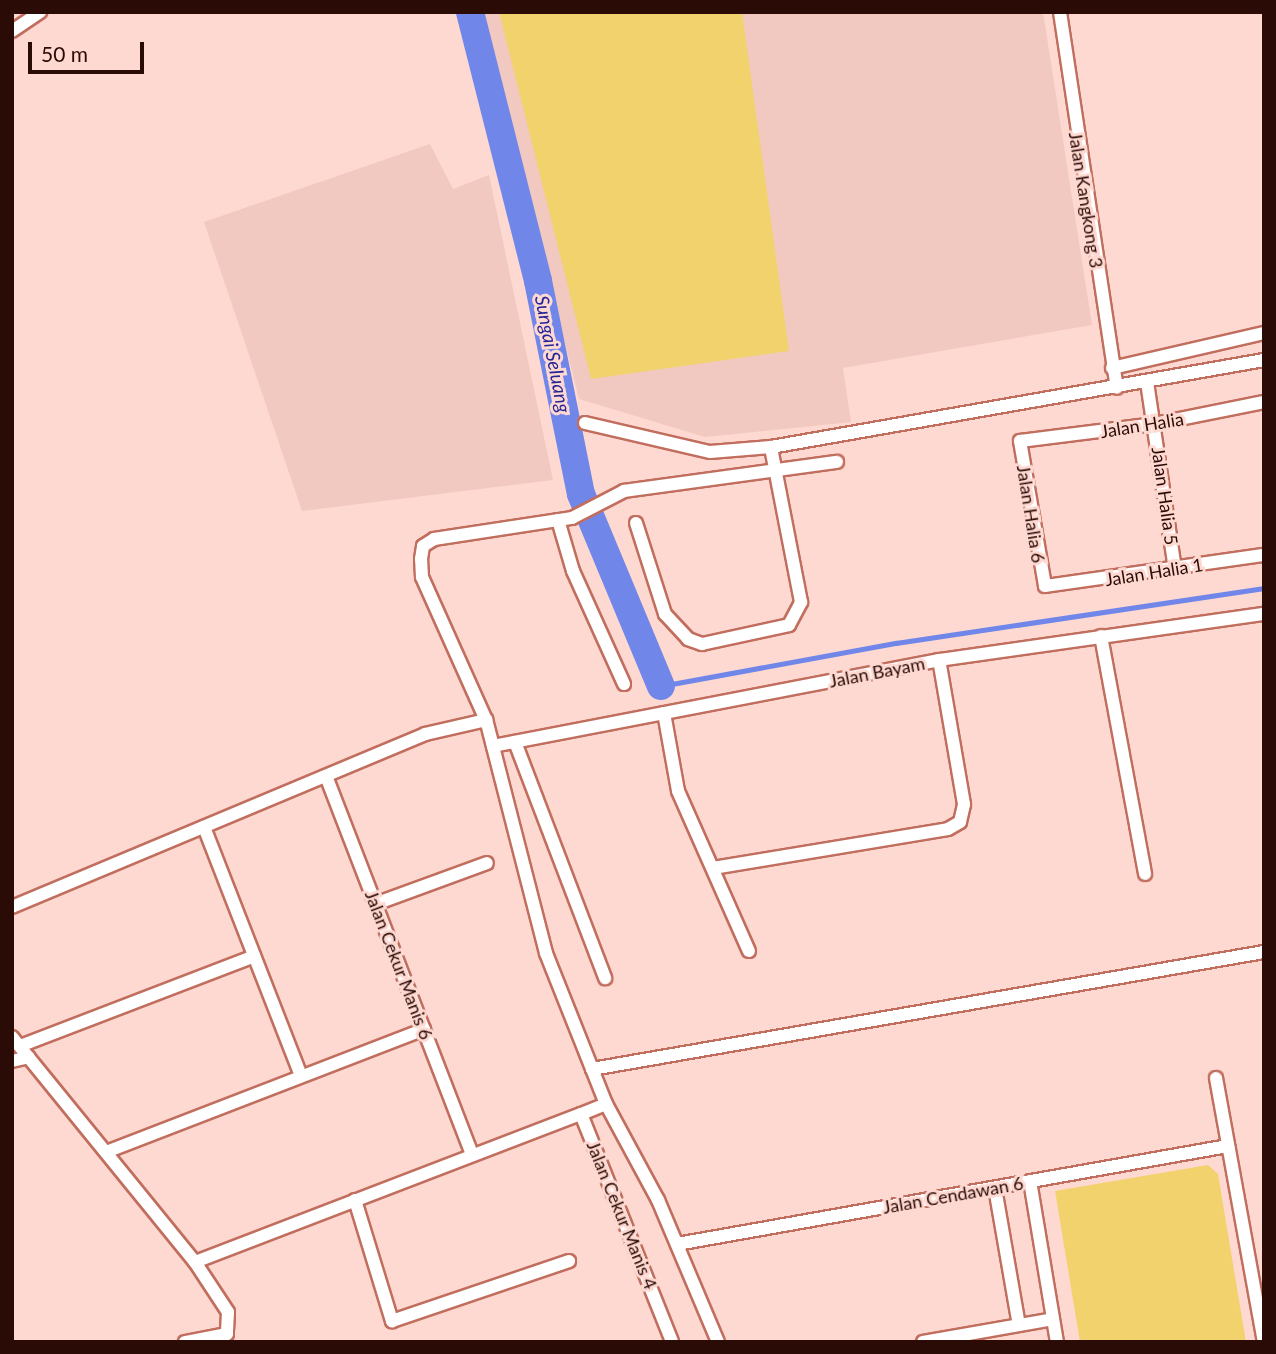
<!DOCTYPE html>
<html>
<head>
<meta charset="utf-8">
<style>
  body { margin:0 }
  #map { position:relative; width:1276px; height:1354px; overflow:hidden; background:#fed9d1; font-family:Lato,sans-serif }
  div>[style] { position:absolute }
  .built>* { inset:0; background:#f1c9c0 }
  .green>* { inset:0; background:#f2d26d }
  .stream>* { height:4.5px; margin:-2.25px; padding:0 2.25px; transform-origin:2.25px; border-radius:2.25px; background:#7086e9 }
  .river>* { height:28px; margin:-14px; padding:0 14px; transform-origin:14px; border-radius:14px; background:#7086e9 }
  .roads { filter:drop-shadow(2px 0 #c16e5e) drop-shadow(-2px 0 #c16e5e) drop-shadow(0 2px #c16e5e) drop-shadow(0 -2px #c16e5e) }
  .minor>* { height:12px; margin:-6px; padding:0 6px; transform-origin:6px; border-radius:6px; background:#fff }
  span { translate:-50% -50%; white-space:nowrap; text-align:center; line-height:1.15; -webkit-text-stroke:6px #fed9d1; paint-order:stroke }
  .street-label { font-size:18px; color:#2b0b06 }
  .water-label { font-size:19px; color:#242597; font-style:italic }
  .frame { position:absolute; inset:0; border:14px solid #2b0b06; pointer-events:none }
  .scale { position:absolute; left:28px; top:42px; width:116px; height:32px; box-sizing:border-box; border:4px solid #2b0b06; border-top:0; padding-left:9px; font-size:21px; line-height:24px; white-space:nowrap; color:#2b0b06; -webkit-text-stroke:5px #fed9d1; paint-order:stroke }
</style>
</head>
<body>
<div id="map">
  <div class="built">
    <i style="clip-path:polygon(482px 12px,1043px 12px,1092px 325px,843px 368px,851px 422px,705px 437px,579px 399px)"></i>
    <i style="clip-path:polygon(430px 144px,453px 189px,489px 175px,553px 480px,302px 511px,204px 222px)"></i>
  </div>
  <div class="green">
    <i style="clip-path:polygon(499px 12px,742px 12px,789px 351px,591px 379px)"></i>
    <i style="clip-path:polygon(1208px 1165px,1218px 1174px,1246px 1342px,1080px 1342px,1055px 1191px)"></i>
  </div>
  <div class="stream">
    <i style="left:661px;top:686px;width:239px;rotate:-10.4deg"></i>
    <i style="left:896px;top:643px;width:372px;rotate:-8.5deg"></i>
  </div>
  <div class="river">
    <i style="left:470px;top:12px;width:277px;rotate:75.8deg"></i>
    <i style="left:538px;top:281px;width:217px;rotate:78.6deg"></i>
    <i style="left:581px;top:494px;width:208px;rotate:67.4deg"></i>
  </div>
  <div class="roads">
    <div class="minor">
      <i style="left:1060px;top:12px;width:380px;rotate:81.4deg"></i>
      <i style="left:12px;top:31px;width:34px;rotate:-34deg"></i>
      <i style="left:1112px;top:368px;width:156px;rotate:-13deg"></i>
      <i style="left:1147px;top:382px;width:189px;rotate:81.5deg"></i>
      <i style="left:1264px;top:402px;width:111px;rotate:168.6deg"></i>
      <i style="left:1155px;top:424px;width:136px;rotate:172.8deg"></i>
      <i style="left:1020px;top:441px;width:147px;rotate:80.2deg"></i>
      <i style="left:1045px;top:586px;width:221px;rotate:-8.1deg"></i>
      <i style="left:585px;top:423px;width:128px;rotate:13.1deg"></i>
      <i style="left:710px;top:452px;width:61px;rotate:-4.7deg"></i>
      <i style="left:771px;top:447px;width:501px;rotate:-10.01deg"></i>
      <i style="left:558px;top:520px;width:53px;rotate:73.6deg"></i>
      <i style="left:573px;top:571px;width:124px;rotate:65.7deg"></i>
      <i style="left:636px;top:523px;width:96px;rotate:72.3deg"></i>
      <i style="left:665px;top:614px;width:34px;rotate:47deg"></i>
      <i style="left:688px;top:639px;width:15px;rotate:20deg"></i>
      <i style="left:702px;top:644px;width:89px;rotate:-12.3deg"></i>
      <i style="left:789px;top:625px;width:26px;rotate:-62deg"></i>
      <i style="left:801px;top:602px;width:158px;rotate:-101deg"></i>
      <i style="left:1101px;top:636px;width:242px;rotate:79.5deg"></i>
      <i style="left:664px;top:713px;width:79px;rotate:79.8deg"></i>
      <i style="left:678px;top:791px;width:175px;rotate:66.1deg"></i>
      <i style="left:515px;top:742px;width:253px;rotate:69.1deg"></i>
      <i style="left:493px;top:746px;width:454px;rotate:-10.9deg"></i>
      <i style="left:939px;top:660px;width:328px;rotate:-8.1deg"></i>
      <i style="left:326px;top:776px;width:406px;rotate:68.9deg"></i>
      <i style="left:204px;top:827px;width:267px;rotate:68.7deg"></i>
      <i style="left:713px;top:868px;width:238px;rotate:-9.4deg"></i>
      <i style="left:948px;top:829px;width:14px;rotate:-30deg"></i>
      <i style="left:960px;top:822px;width:18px;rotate:-77deg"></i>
      <i style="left:964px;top:804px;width:146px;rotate:-99.8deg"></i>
      <i style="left:375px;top:904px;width:119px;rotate:-20.1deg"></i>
      <i style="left:12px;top:907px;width:448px;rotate:-22.7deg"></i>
      <i style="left:425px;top:734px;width:63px;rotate:-12.9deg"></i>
      <i style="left:12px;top:1037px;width:290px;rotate:50.9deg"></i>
      <i style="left:195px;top:1262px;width:60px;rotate:56.6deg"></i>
      <i style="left:228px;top:1312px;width:22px;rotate:93deg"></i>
      <i style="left:227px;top:1334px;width:43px;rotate:169.2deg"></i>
      <i style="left:20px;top:1046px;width:251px;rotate:-21deg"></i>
      <i style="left:12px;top:1061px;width:17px;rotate:-13deg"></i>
      <i style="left:592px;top:1069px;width:682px;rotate:-9.88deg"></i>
      <i style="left:1216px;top:1078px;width:268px;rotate:79.7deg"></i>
      <i style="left:606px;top:1104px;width:27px;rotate:158deg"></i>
      <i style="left:581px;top:1114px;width:245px;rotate:68.2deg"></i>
      <i style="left:106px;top:1152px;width:341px;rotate:-21.1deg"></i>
      <i style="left:1030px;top:1181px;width:163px;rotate:80.5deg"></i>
      <i style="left:995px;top:1188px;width:139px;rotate:80.1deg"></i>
      <i style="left:355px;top:1200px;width:127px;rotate:73deg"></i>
      <i style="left:392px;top:1321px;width:187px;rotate:-18.7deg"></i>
      <i style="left:677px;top:1244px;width:560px;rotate:-10.09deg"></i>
      <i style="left:195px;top:1262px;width:413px;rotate:-21deg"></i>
      <i style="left:718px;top:1342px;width:154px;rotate:-112.9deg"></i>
      <i style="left:658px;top:1200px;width:109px;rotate:-118.4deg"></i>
      <i style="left:606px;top:1104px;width:162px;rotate:-111.7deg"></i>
      <i style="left:546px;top:953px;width:241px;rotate:-104.4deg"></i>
      <i style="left:486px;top:720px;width:157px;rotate:-114.1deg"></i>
      <i style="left:422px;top:577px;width:18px;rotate:-93deg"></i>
      <i style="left:421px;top:559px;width:13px;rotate:-81deg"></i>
      <i style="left:423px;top:546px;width:13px;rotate:-32deg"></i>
      <i style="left:434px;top:539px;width:140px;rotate:-8.7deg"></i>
      <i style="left:572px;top:518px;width:59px;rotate:-27.4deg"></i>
      <i style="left:624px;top:491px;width:215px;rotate:-7.8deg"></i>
      <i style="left:923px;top:1342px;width:132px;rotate:-10deg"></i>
    </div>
  </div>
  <div class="street-label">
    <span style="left:1086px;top:200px;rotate:81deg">Jalan Kangkong 3</span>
    <span style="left:1142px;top:425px;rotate:-9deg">Jalan Halia</span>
    <span style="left:1165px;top:496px;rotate:82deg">Jalan Halia 5</span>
    <span style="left:1031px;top:514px;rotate:81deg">Jalan Halia 6</span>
    <span style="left:1154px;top:572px;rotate:-9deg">Jalan Halia 1</span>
    <span style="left:877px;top:672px;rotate:-11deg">Jalan Bayam</span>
    <span style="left:399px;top:965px;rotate:69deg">Jalan Cekur Manis 6</span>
    <span style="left:953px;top:1195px;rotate:-10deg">Jalan Cendawan 6</span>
    <span style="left:622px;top:1215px;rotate:68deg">Jalan Cekur Manis 4</span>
  </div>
  <div class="water-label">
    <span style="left:553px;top:354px;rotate:79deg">Sungai Seluang</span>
  </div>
  <div class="frame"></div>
  <div class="scale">50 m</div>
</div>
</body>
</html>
